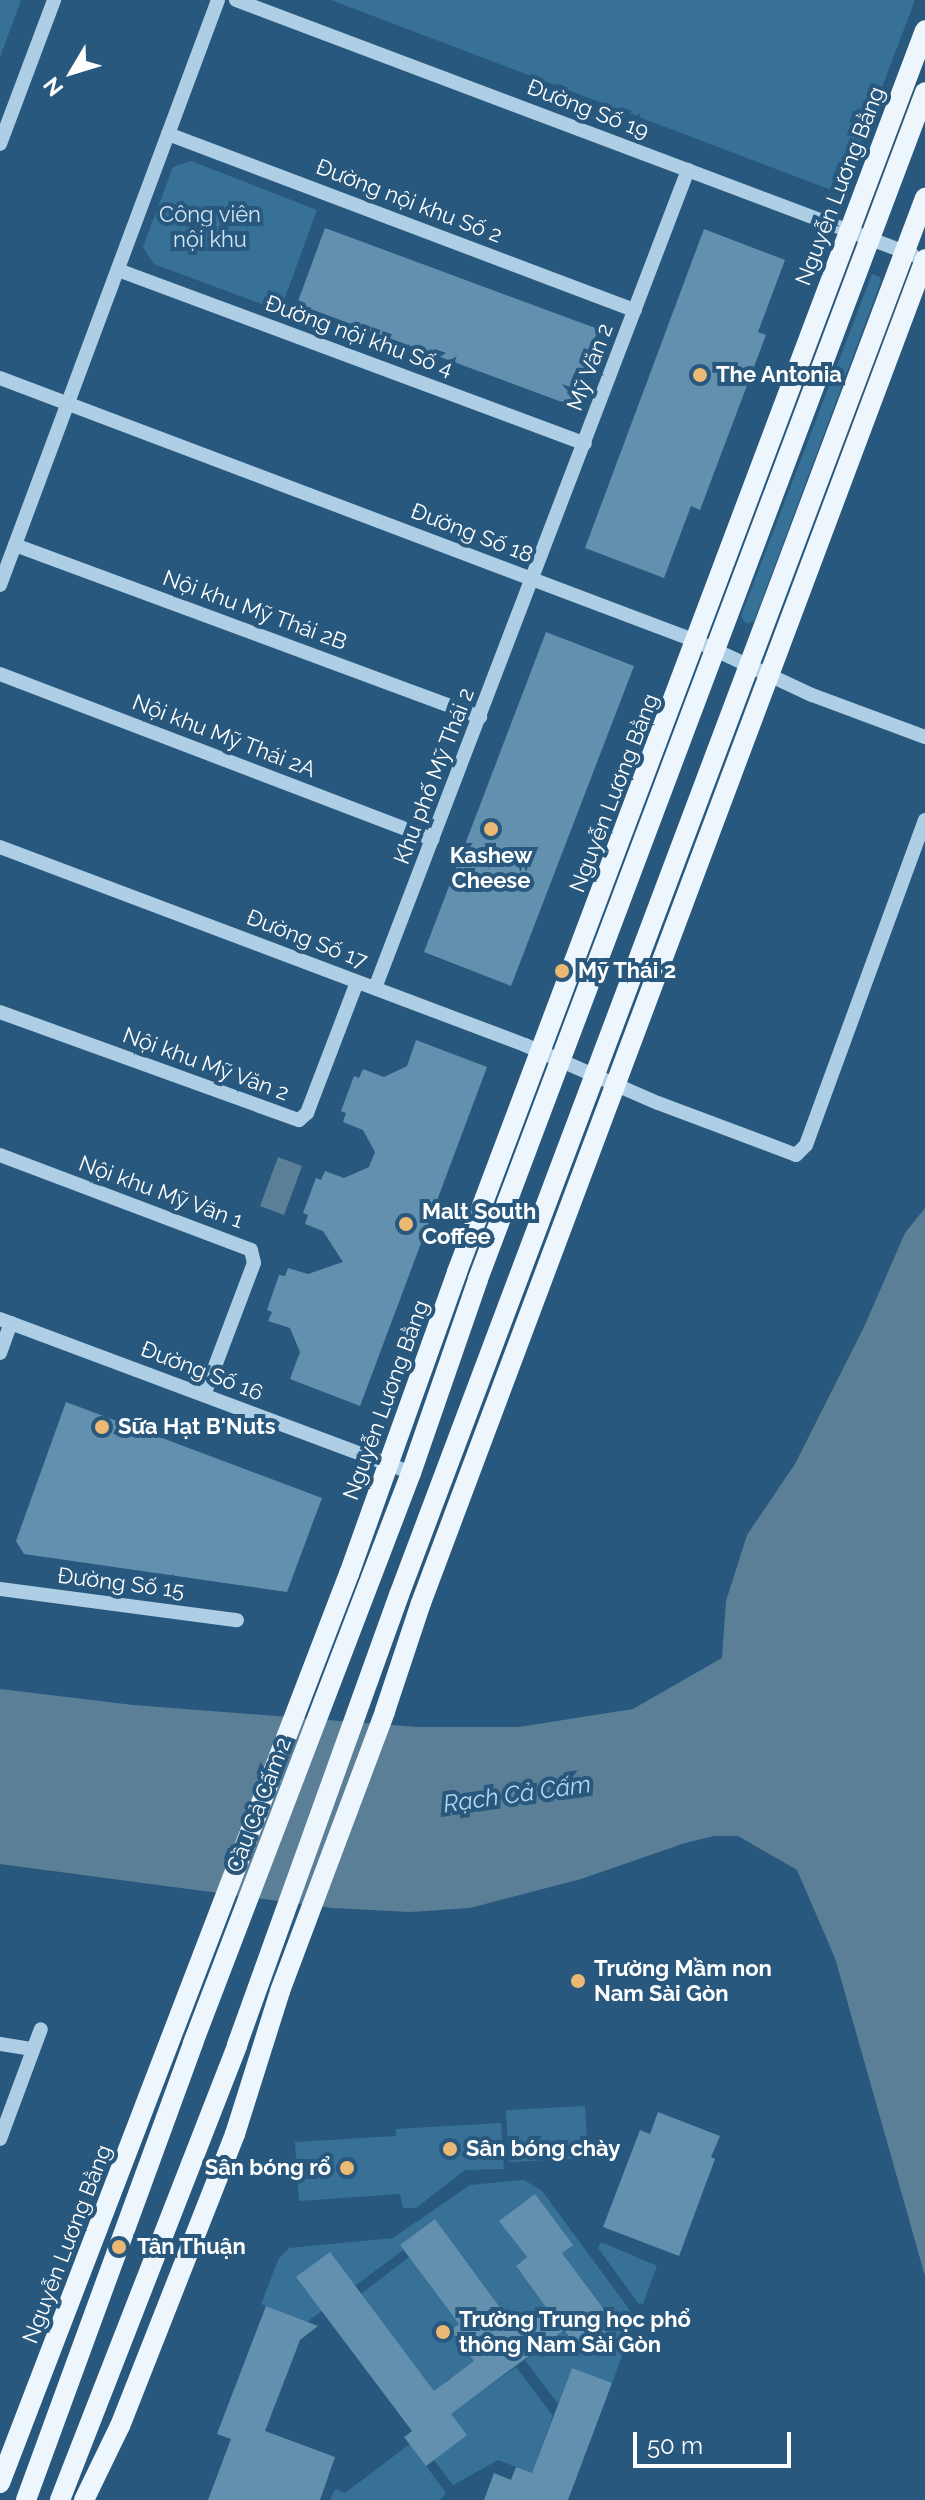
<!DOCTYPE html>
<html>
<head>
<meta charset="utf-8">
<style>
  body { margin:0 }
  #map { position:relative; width:925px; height:2500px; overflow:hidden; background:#28587d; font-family:Raleway,sans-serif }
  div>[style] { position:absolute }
  .green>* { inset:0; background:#387198 }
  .water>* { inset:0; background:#5c7f98 }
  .building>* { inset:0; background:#6490af }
  .minor>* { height:14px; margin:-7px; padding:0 7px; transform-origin:7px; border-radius:7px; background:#adcee4 }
  .major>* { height:20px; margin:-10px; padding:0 10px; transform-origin:10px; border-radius:10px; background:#edf5fd }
  .dots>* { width:22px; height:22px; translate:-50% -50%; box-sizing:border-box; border:4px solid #28587d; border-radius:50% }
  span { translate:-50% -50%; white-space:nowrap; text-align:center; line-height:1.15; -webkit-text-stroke:8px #28587d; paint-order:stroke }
  .street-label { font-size:22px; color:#fff }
  .park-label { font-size:22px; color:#d0e5f4 }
  .poi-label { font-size:22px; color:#fff; font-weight:700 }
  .left { translate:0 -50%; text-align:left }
  .right { translate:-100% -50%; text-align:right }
  .water-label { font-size:24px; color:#b8d7ec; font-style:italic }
  .north { position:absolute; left:32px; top:32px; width:80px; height:80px; -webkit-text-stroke:6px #28587d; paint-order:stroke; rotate:232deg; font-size:22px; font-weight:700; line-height:32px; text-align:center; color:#fff }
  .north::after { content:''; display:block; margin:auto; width:28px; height:36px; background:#fff; clip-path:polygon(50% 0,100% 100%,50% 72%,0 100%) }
  .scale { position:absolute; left:633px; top:2432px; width:158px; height:36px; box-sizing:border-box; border:4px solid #fff; border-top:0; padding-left:10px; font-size:24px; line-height:28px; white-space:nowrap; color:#fff; -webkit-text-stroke:6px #28587d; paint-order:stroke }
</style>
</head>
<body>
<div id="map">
  <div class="green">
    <i style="clip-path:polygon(0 0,21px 0,0 57px)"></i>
    <i style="clip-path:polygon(331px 0,915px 0,842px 194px)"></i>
    <i style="clip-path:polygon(191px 161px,317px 210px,280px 311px,154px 264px,143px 247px,173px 167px)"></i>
    <i style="clip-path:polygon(872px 274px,880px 277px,881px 281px,754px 621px,746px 624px,741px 616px)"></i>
    <i style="clip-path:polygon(585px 2106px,588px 2158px,509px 2162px,506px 2110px)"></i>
    <i style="clip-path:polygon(501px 2123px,504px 2169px,465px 2170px,416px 2208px,403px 2208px,400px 2194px,299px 2201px,295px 2142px,396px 2136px,396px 2129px)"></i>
    <i style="clip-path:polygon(524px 2180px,542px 2191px,632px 2313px,634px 2324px,612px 2383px,572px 2368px,558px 2404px,525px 2360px,562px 2329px,580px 2351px,616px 2324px,562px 2253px,500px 2221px,527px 2257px,516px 2266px,557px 2321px,533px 2317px,519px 2327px,519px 2350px,498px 2304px,435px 2219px,400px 2245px,403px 2250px,307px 2322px,261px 2304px,279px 2258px,289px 2248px,393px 2238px,470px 2185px)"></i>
    <i style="clip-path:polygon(601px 2242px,657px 2266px,643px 2304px,638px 2303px,598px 2248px)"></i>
    <i style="clip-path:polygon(409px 2257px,459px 2324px,451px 2330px,485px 2375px,471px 2386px,460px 2372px,446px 2381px,445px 2406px,361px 2294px)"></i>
    <i style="clip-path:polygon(516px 2367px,553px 2416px,532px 2473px,498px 2460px,453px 2485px,434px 2460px,450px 2413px)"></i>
    <i style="clip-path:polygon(410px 2444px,446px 2493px,440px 2500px,330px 2500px,335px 2489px,345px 2493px)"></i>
  </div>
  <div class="water">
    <i style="clip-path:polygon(278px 1157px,302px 1166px,284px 1215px,260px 1206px)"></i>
    <i style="clip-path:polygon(925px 1208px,925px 2276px,835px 1958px,797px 1870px,738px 1836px,714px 1836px,685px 1843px,581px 1879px,470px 1908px,410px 1912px,332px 1908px,0 1864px,0 1689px,133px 1705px,417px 1727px,519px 1727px,633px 1709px,722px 1658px,726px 1601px,747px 1535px,795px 1464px,864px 1327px,905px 1233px)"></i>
  </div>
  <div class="building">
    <i style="clip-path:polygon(325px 228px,598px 329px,570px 405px,297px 304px)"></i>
    <i style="clip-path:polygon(704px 229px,785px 260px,758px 332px,766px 335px,700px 510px,691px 506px,664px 578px,585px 548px)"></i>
    <i style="clip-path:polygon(546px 632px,634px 666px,511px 986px,424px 952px)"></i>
    <i style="clip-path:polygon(416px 1040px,487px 1067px,360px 1406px,290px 1379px,300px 1352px,290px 1328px,268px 1321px,272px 1312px,267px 1310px,279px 1275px,285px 1276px,288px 1268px,308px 1274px,343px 1262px,323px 1231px,305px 1224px,308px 1215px,303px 1213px,316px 1178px,321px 1180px,325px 1171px,344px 1178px,369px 1167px,375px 1152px,363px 1130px,343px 1122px,346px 1113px,341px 1111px,354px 1076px,359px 1078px,363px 1069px,384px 1077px,407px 1066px)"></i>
    <i style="clip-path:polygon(66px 1402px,322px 1498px,287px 1592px,24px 1554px,16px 1541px)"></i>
    <i style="clip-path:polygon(658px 2112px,720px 2136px,711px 2157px,715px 2159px,679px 2256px,603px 2227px,640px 2130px,650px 2134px)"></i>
    <i style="clip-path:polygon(535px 2194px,573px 2245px,562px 2253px,616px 2325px,580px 2352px,564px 2330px,491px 2384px,451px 2414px,467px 2435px,426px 2466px,404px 2437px,412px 2431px,296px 2277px,330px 2252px,434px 2391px,474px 2361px,451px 2330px,459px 2324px,400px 2245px,435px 2219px,516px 2329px,546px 2307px,516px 2266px,527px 2257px,499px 2221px)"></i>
    <i style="clip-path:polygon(266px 2306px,318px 2326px,300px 2340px,265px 2431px,335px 2457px,320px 2500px,208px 2500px,231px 2439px,217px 2434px)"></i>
    <i style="clip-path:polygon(572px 2368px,612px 2383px,568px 2500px,484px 2500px,494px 2473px,511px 2480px,516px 2467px,532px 2473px)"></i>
  </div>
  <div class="minor">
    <i style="left:236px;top:0;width:723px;rotate:20.64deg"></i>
    <i style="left:168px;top:134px;width:499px;rotate:20.7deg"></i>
    <i style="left:0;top:144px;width:154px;rotate:-69.4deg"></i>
    <i style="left:118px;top:270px;width:498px;rotate:20.4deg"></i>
    <i style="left:0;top:378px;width:744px;rotate:20.7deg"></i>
    <i style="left:696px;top:641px;width:128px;rotate:25deg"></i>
    <i style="left:812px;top:695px;width:121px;rotate:20.4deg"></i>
    <i style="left:15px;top:545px;width:496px;rotate:20.3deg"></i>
    <i style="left:0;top:585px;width:624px;rotate:-69.56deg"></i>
    <i style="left:0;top:674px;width:463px;rotate:20.9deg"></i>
    <i style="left:0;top:847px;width:561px;rotate:20.66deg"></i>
    <i style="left:525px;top:1045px;width:145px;rotate:23.6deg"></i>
    <i style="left:658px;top:1103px;width:147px;rotate:20.6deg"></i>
    <i style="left:796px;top:1155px;width:14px;rotate:-45deg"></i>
    <i style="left:806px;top:1145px;width:346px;rotate:-69.9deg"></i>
    <i style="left:375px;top:988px;width:876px;rotate:-69.06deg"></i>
    <i style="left:0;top:1012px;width:318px;rotate:19.9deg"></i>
    <i style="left:299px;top:1120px;width:11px;rotate:-41deg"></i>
    <i style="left:307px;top:1113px;width:140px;rotate:-69.1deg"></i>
    <i style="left:0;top:1155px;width:268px;rotate:20.7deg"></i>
    <i style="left:251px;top:1250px;width:13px;rotate:77deg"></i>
    <i style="left:254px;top:1263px;width:141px;rotate:110.7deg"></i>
    <i style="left:0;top:1319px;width:439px;rotate:20.5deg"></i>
    <i style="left:0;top:1353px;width:32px;rotate:-70deg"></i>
    <i style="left:0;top:1589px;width:239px;rotate:7.5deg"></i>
    <i style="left:0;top:2044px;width:33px;rotate:9deg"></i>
    <i style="left:0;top:2139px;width:117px;rotate:-69.6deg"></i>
  </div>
  <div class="major">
    <i style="left:0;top:2483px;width:974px;rotate:-69deg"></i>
    <i style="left:349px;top:1574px;width:321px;rotate:-70.3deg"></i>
    <i style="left:457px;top:1272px;width:1327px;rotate:-69.35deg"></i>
    <i style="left:26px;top:2500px;width:487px;rotate:-69.9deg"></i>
    <i style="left:193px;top:2043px;width:610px;rotate:-69.07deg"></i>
    <i style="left:411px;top:1473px;width:205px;rotate:-70.9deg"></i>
    <i style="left:478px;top:1279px;width:1268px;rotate:-69.36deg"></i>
    <i style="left:60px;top:2500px;width:488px;rotate:-68.7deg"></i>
    <i style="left:237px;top:2045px;width:478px;rotate:-70.2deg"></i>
    <i style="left:399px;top:1595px;width:1493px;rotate:-69.37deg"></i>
    <i style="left:84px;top:2500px;width:82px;rotate:-64.1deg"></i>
    <i style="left:120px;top:2426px;width:314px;rotate:-68.5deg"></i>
    <i style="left:235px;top:2134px;width:150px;rotate:-72.5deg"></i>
    <i style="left:280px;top:1991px;width:299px;rotate:-69.4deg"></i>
    <i style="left:385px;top:1711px;width:114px;rotate:-71.6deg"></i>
    <i style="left:421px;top:1603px;width:1435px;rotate:-69.44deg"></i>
  </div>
  <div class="dots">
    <i style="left:700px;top:375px;background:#ecb974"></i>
    <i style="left:491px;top:829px;background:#ecb974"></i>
    <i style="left:562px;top:971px;background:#ecb974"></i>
    <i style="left:406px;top:1224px;background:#ecb974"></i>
    <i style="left:102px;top:1427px;background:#ecb974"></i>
    <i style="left:578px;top:1981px;background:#ecb974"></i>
    <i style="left:450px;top:2149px;background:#ecb974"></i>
    <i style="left:347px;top:2168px;background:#ecb974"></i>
    <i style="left:119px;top:2247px;background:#ecb974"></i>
    <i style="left:443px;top:2332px;background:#ecb974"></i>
  </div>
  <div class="street-label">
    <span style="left:588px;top:109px;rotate:21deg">Đường Số 19</span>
    <span style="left:840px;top:186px;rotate:-69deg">Nguyễn Lương Bằng</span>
    <span style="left:409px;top:201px;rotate:21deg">Đường nội khu Số 2</span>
    <span style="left:359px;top:336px;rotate:20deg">Đường nội khu Số 4</span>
    <span style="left:590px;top:367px;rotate:-69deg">Mỹ Văn 2</span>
    <span style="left:472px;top:533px;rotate:21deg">Đường Số 18</span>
    <span style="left:255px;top:610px;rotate:20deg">Nội khu Mỹ Thái 2B</span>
    <span style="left:224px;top:736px;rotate:21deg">Nội khu Mỹ Thái 2A</span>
    <span style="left:434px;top:776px;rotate:-69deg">Khu phố Mỹ Thái 2</span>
    <span style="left:614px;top:793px;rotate:-69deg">Nguyễn Lương Bằng</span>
    <span style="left:307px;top:939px;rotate:21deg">Đường Số 17</span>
    <span style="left:206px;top:1064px;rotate:20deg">Nội khu Mỹ Văn 2</span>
    <span style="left:161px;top:1192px;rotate:20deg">Nội khu Mỹ Văn 1</span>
    <span style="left:202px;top:1371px;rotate:21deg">Đường Số 16</span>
    <span style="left:386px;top:1400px;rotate:-70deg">Nguyễn Lương Bằng</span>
    <span style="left:121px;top:1583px;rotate:7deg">Đường Số 15</span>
    <span style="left:259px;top:1805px;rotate:-69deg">Cầu Cả Cấm 2</span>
    <span style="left:67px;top:2244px;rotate:-69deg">Nguyễn Lương Bằng</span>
  </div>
  <div class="park-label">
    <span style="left:210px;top:227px">Công viên<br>nội khu</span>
  </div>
  <div class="poi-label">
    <span class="left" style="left:716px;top:375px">The Antonia</span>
    <span style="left:491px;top:868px">Kashew<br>Cheese</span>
    <span class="left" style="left:578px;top:971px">Mỹ Thái 2</span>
    <span class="left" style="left:422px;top:1224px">Malt South<br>Coffee</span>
    <span class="left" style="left:118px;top:1427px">Sữa Hạt B'Nuts</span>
    <span class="left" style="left:594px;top:1981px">Trường Mầm non<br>Nam Sài Gòn</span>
    <span class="left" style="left:466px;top:2149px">Sân bóng chày</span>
    <span class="right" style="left:331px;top:2168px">Sân bóng rổ</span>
    <span class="left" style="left:137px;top:2247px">Tân Thuận</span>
    <span class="left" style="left:459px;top:2332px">Trường Trung học phổ<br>thông Nam Sài Gòn</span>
  </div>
  <div class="water-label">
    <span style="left:517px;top:1794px;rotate:-8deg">Rạch Cả Cấm</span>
  </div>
  <div class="north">N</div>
  <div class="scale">50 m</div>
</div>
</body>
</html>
